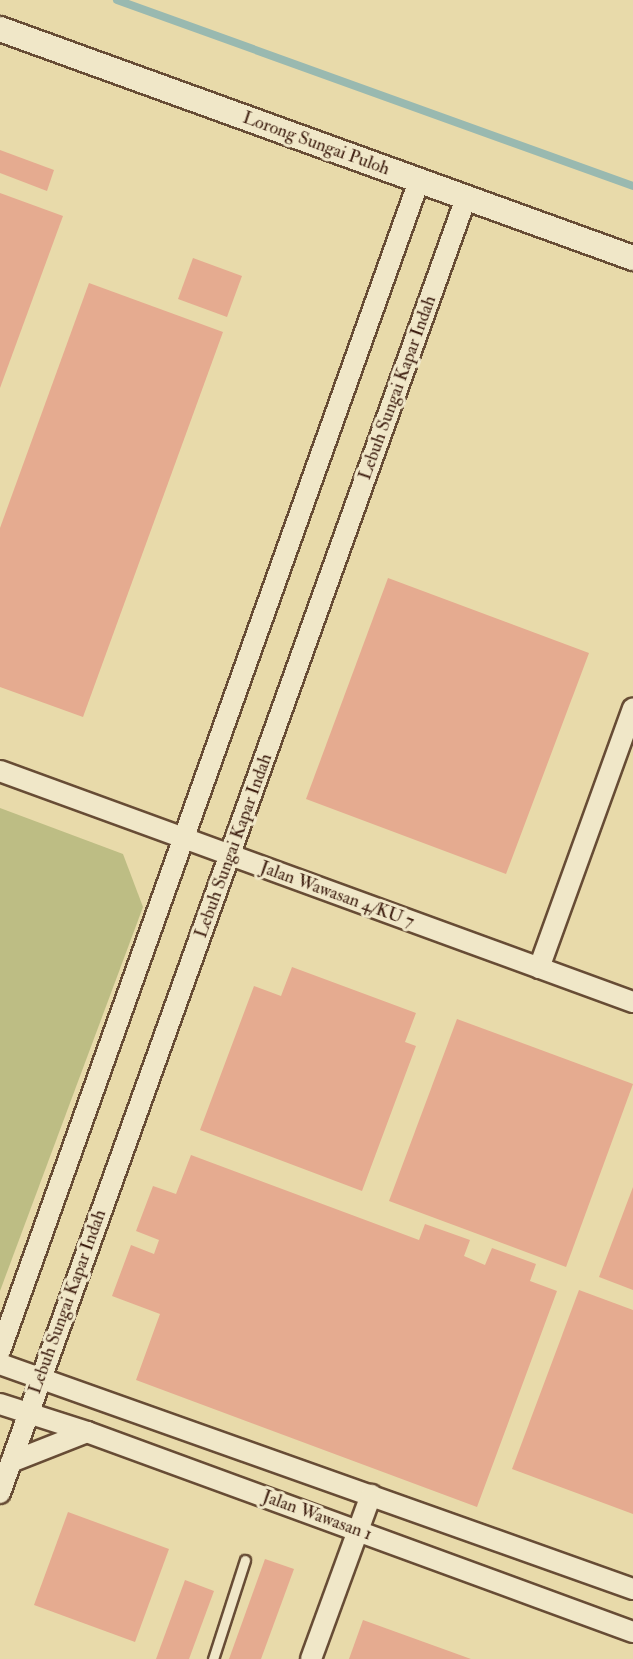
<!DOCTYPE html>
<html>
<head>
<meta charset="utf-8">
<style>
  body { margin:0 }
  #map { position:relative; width:633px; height:1659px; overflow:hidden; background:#e8daaa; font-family:"IM FELL Double Pica",serif }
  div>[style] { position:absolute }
  .green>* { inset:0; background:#bdbd84 }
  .stream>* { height:8px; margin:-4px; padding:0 4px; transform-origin:4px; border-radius:4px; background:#99b9b0 }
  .building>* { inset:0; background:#e5ab90 }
  .roads { filter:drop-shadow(2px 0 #674c35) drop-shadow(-2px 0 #674c35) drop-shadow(0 2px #674c35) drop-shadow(0 -2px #674c35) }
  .service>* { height:9px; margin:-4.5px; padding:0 4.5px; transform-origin:4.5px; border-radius:4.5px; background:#f0e7c8 }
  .minor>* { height:20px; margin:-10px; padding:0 10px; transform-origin:10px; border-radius:10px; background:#f0e7c8 }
  .tertiary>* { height:24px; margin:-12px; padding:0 12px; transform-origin:12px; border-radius:12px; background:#f0e7c8 }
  span { translate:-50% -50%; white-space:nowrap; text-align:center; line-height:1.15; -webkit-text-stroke:6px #f0e7c8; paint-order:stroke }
  .street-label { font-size:18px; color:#3c1c0e }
</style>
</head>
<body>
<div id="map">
  <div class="green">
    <i style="clip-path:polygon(0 808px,123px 854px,143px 907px,0 1291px)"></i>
  </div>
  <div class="stream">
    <i style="left:117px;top:0;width:548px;rotate:19.82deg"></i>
  </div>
  <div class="building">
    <i style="clip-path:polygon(0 150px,54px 170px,47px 191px,0 173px)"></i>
    <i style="clip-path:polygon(0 193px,63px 216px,0 388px)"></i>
    <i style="clip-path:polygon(193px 258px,242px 276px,227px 317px,178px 299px)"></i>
    <i style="clip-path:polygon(89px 283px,223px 332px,83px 717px,0 687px,0 528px)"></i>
    <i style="clip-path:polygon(388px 578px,589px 653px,506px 874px,306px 799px)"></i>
    <i style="clip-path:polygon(292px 967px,416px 1013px,405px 1042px,416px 1046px,362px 1191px,200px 1130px,254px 986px,281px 996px)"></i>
    <i style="clip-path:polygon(457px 1019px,633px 1084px,566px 1267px,389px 1201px)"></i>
    <i style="clip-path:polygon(191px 1155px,419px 1240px,425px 1224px,470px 1240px,464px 1256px,485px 1265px,492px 1248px,536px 1264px,530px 1281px,557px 1291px,477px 1507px,136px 1380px,160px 1314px,112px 1296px,131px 1245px,154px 1254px,159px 1240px,136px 1231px,153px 1186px,176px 1194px)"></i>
    <i style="clip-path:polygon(633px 1187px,633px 1290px,599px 1277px)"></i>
    <i style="clip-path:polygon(579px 1290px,633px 1310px,633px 1514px,512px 1469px)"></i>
    <i style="clip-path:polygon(68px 1512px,169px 1549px,135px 1642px,34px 1605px)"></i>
    <i style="clip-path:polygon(265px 1559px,294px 1569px,261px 1659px,229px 1659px)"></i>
    <i style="clip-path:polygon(185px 1580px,214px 1591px,189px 1659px,156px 1659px)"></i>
    <i style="clip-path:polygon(363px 1620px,471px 1659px,349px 1659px)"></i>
  </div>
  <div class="roads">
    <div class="service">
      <i style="left:213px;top:1659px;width:104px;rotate:-72.1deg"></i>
    </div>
    <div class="minor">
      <i style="left:0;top:771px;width:674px;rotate:20.05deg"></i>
      <i style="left:539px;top:968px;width:276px;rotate:-70.1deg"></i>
      <i style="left:0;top:1351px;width:1243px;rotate:-70.3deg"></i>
      <i style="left:0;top:1364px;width:672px;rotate:19.57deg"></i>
      <i style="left:0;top:1404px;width:91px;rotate:17.8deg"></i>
      <i style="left:87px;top:1432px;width:581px;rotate:20.12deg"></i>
      <i style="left:11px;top:1462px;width:82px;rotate:-21.5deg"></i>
      <i style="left:0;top:1493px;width:1376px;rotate:-70.21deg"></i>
      <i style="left:311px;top:1659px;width:175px;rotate:-69.9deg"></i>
    </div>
    <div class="tertiary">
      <i style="left:0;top:29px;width:673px;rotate:19.89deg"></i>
    </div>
  </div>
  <div class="street-label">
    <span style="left:316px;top:144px;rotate:20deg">Lorong Sungai Puloh</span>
    <span style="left:398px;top:388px;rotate:-70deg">Lebuh Sungai Kapar Indah</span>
    <span style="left:234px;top:846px;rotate:-70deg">Lebuh Sungai Kapar Indah</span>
    <span style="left:337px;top:895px;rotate:20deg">Jalan Wawasan 4/KU 7</span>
    <span style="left:68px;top:1302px;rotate:-70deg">Lebuh Sungai Kapar Indah</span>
    <span style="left:317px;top:1516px;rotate:20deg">Jalan Wawasan 1</span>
  </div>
</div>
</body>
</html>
